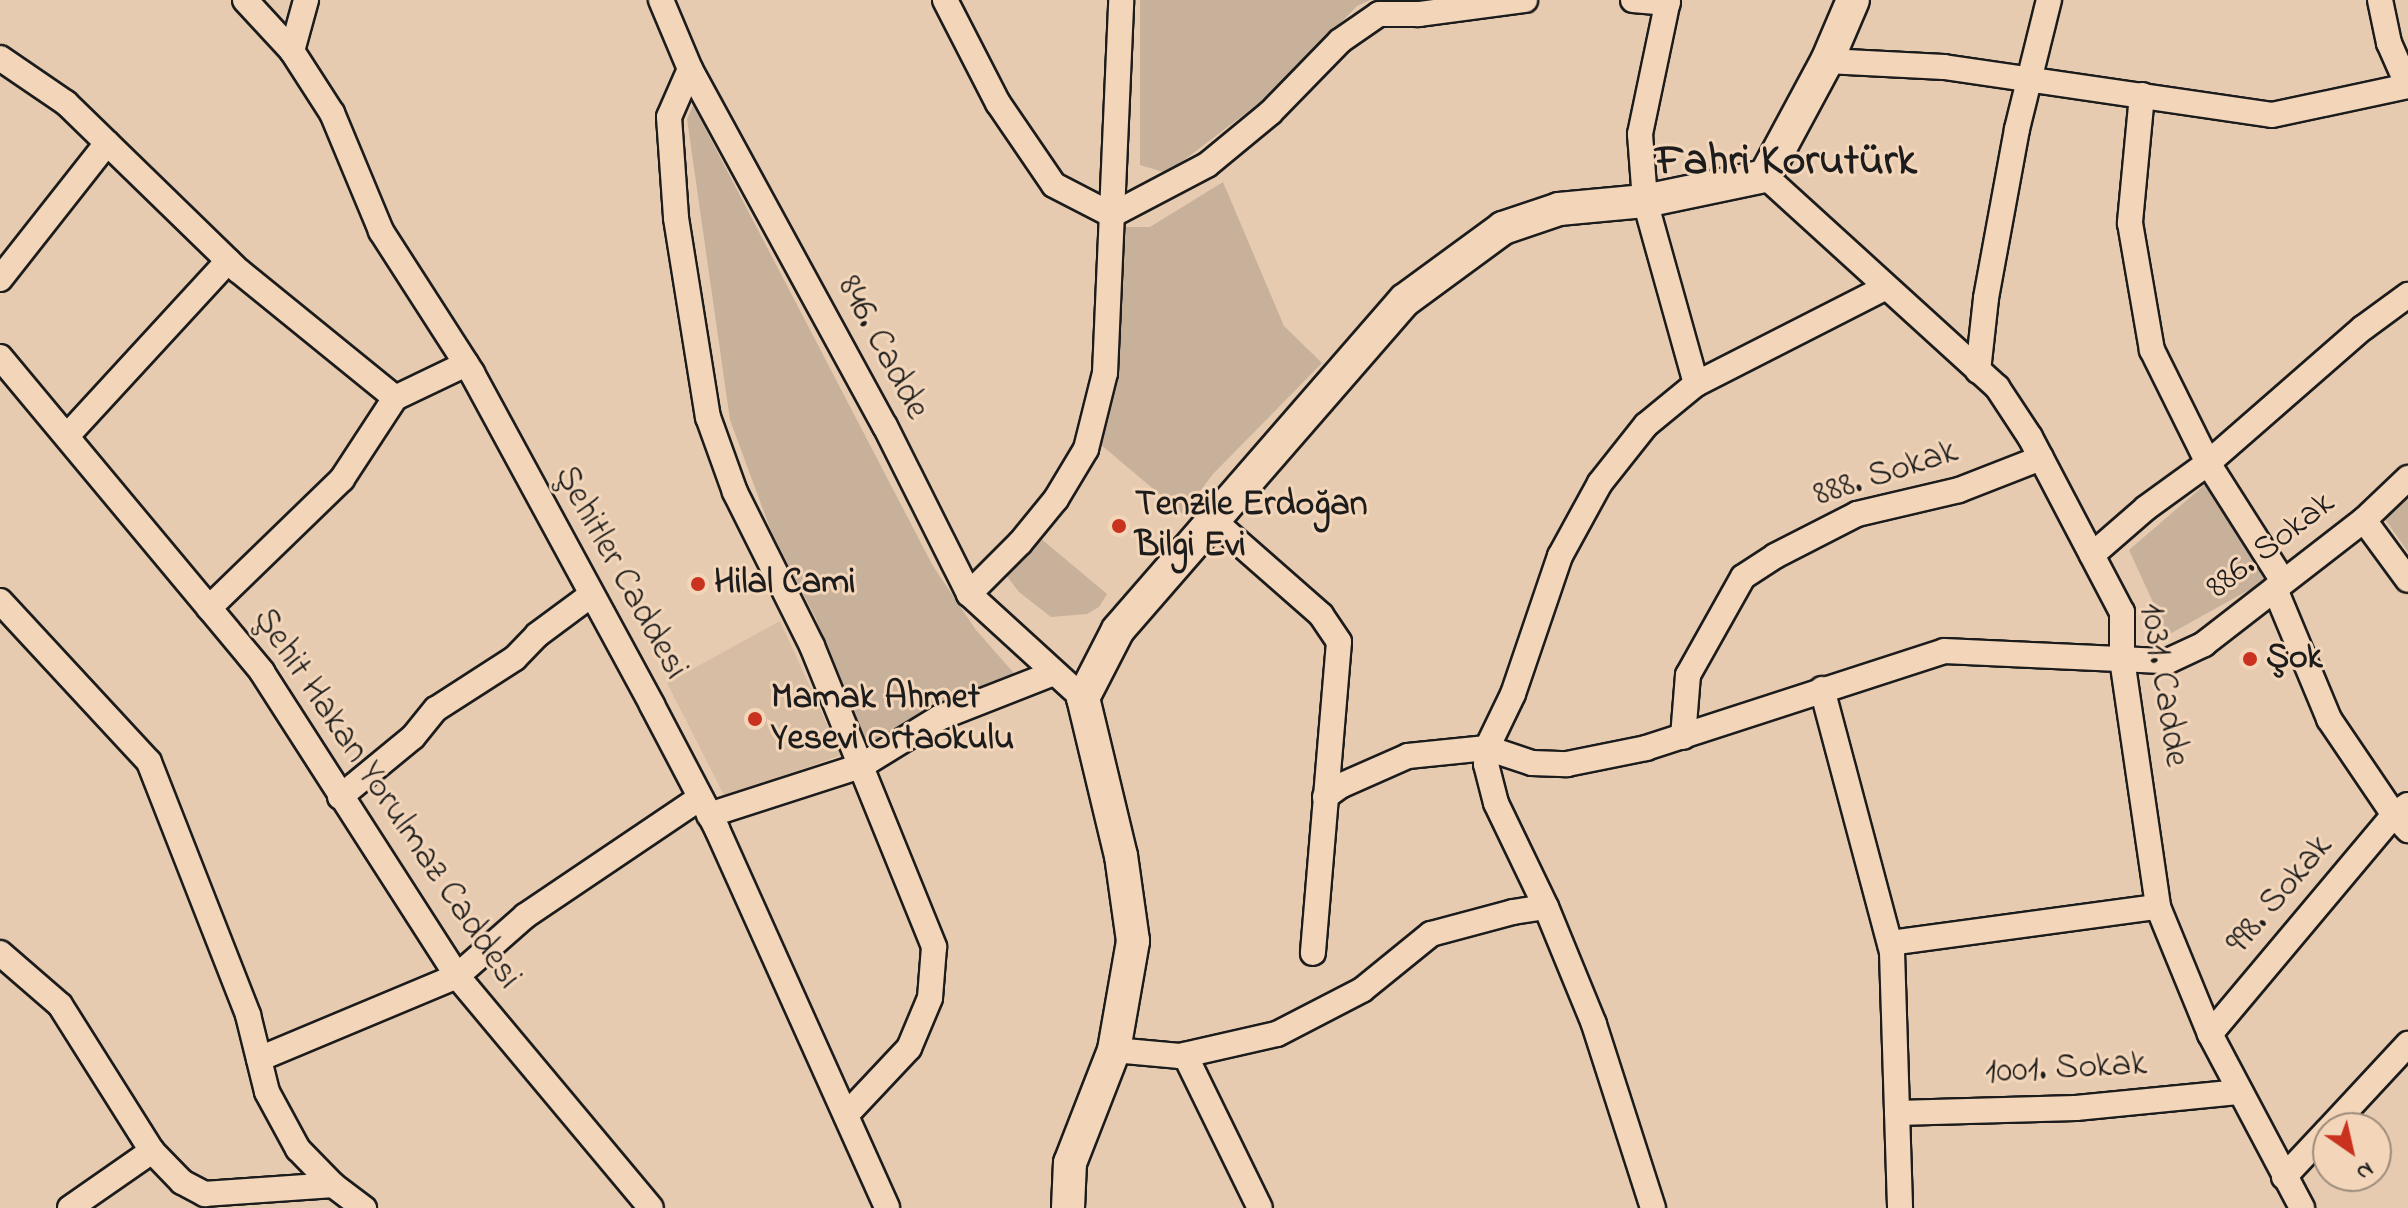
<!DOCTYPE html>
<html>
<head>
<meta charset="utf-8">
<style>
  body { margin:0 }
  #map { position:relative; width:2408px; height:1208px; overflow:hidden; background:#e6cbb0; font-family:"Indie Flower",sans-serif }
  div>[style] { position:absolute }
  .built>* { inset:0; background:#d6bda4 }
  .green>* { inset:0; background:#c8b19b }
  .roads { filter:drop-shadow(2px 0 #1c1c1c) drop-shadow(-2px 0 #1c1c1c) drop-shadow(0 2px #1c1c1c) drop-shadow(0 -2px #1c1c1c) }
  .minor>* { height:24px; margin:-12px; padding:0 12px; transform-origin:12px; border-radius:12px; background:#f3d6ba }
  .major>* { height:32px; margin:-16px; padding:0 16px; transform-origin:16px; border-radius:16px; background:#f3d6ba }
  .dots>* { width:22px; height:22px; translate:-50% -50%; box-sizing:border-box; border:4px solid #f3d6ba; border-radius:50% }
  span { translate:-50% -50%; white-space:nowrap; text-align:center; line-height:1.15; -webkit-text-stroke:6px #f3d6ba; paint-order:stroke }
  .street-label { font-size:36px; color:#1c1c1c }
  .poi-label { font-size:36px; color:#1c1c1c; font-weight:700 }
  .left { translate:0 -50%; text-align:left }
  .district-label { font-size:44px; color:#1c1c1c; font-weight:700 }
  .north { position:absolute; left:2312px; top:1112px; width:80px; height:80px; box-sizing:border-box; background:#f3d6ba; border:2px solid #9d8c7b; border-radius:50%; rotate:146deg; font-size:22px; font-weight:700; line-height:32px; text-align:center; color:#1c1c1c }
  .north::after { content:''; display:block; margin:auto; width:28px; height:36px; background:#c8321e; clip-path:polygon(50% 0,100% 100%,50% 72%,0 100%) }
</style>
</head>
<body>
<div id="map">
  <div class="built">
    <i style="clip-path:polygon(780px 621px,841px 755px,725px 797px,667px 683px)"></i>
  </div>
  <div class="green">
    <i style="clip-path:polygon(1140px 0,1370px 0,1357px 6px,1275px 91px,1167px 173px,1140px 165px)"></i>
    <i style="clip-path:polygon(693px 105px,933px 566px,976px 630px,1019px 679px,908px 731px,868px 743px,842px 701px,816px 619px,771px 531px,730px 420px,687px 119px)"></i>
    <i style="clip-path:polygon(1223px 182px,1284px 326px,1322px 363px,1213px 474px,1183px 514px,1100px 444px,1118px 360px,1122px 227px,1150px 227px)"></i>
    <i style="clip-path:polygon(2209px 481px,2265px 581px,2168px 635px,2129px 550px)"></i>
    <i style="clip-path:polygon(2408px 492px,2408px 552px,2382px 515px)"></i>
    <i style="clip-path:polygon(1039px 537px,1107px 594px,1099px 607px,1087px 614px,1051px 617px,1019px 592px,1006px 575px)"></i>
  </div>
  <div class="roads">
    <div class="minor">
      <i style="left:245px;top:0;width:69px;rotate:47.3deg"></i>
      <i style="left:292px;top:51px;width:74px;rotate:57.2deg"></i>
      <i style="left:332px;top:113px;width:128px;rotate:67.4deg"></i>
      <i style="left:381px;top:231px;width:169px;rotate:57.3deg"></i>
      <i style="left:472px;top:373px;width:378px;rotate:61.5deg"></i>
      <i style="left:652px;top:705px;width:140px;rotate:62.3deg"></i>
      <i style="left:717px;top:829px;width:415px;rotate:65.8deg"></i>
      <i style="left:661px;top:0;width:75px;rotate:67.2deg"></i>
      <i style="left:690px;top:69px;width:407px;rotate:61.4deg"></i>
      <i style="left:885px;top:426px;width:188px;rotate:63.4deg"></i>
      <i style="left:969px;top:594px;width:154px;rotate:42.4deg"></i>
      <i style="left:945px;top:0;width:116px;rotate:62.8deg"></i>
      <i style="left:998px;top:103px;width:99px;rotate:55.7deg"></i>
      <i style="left:1054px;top:185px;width:65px;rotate:27.3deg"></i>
      <i style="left:1633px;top:0;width:35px;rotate:5deg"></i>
      <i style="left:1668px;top:0;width:137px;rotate:101.8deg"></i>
      <i style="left:1640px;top:134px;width:67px;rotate:85.7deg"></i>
      <i style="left:1645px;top:201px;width:190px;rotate:74.4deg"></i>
      <i style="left:2380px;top:0;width:44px;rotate:78.2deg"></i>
      <i style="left:2389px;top:43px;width:47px;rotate:66.2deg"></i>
      <i style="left:292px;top:51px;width:53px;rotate:-74.6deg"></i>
      <i style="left:0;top:58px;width:80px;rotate:34.3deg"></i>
      <i style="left:66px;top:103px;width:241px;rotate:44.2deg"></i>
      <i style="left:239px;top:271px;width:201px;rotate:39.1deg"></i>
      <i style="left:395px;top:398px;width:79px;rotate:-25.6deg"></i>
      <i style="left:1827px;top:61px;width:117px;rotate:2.9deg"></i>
      <i style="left:1944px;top:67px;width:331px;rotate:8.3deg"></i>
      <i style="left:2272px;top:115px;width:139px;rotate:-12deg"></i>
      <i style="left:690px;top:69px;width:52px;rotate:113.6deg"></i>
      <i style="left:669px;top:117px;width:101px;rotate:86deg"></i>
      <i style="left:676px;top:218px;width:202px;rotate:80.9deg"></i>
      <i style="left:708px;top:417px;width:80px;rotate:70.2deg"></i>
      <i style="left:735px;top:492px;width:172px;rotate:63.4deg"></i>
      <i style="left:812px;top:646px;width:325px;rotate:67.9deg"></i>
      <i style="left:934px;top:947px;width:51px;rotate:94.5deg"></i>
      <i style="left:930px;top:998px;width:54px;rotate:112.8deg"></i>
      <i style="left:909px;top:1048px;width:92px;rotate:133.2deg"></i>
      <i style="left:2142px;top:95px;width:129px;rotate:95.4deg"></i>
      <i style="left:2130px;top:223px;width:129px;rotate:80.2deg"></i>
      <i style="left:2152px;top:350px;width:126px;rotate:63.6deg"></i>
      <i style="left:2208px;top:463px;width:140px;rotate:57.6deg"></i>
      <i style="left:1765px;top:176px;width:314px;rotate:42.3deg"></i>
      <i style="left:1997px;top:387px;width:60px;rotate:56.6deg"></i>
      <i style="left:2030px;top:437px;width:198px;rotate:62.3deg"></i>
      <i style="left:2122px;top:612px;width:47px;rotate:90deg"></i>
      <i style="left:2122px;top:659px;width:251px;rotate:81.7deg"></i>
      <i style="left:2158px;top:907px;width:137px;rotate:67.7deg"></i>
      <i style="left:2210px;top:1034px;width:197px;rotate:62.1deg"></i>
      <i style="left:1112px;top:215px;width:107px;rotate:-27.8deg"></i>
      <i style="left:1207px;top:165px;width:82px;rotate:-39.5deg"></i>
      <i style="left:1270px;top:113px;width:100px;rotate:-45.8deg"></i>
      <i style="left:1340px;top:41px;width:47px;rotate:-34.7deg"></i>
      <i style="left:1379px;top:14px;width:40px"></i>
      <i style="left:1419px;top:14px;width:107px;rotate:-7.5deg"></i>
      <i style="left:0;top:279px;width:173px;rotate:-51.8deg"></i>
      <i style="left:0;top:357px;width:410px;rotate:50.2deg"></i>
      <i style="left:262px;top:672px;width:361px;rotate:57.3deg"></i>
      <i style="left:457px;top:976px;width:302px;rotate:50.1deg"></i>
      <i style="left:1978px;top:371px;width:73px;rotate:-83.7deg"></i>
      <i style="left:1986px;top:298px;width:172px;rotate:-79.6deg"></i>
      <i style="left:2017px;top:129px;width:133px;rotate:-76.1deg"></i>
      <i style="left:67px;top:436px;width:238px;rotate:-47.4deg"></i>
      <i style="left:1213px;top:520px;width:144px;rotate:41.3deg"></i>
      <i style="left:1321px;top:615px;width:32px;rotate:56deg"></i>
      <i style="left:1339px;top:642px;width:312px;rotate:94.8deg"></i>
      <i style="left:2364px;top:520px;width:74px;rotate:53.7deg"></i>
      <i style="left:2092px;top:555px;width:72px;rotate:-41deg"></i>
      <i style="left:2146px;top:508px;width:77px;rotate:-36deg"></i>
      <i style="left:2208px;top:463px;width:206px;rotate:-41.1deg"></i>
      <i style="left:2363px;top:328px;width:56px;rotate:-36.3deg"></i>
      <i style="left:2275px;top:589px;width:141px;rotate:67.4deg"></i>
      <i style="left:2329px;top:719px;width:116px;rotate:55.9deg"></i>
      <i style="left:2394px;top:815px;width:21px;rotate:47deg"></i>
      <i style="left:969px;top:594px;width:72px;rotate:-45deg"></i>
      <i style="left:1020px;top:543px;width:57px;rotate:-50.7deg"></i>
      <i style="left:1056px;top:499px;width:58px;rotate:-59deg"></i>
      <i style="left:1086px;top:449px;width:78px;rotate:-76deg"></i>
      <i style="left:1105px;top:373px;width:373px;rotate:-87.5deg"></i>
      <i style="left:0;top:601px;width:219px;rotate:47.2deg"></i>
      <i style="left:149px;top:762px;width:272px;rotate:68.6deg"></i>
      <i style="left:248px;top:1015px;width:79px;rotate:76.1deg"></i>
      <i style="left:267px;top:1092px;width:65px;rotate:61.5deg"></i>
      <i style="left:298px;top:1149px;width:50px;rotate:45.8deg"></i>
      <i style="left:333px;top:1185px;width:39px;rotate:37deg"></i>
      <i style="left:209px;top:608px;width:185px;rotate:-44.1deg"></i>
      <i style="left:342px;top:479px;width:97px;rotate:-56.8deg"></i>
      <i style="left:1822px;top:689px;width:272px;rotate:75.1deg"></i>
      <i style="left:1892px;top:952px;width:256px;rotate:88.2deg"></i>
      <i style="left:1683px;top:737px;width:62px;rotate:-85.4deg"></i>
      <i style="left:1688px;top:675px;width:112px;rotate:-60.7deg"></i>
      <i style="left:1743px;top:577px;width:38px;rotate:-33deg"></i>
      <i style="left:1775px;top:556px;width:92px;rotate:-27.1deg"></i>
      <i style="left:1857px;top:514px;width:105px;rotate:-13.2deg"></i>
      <i style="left:1959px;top:490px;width:88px;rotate:-21.3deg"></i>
      <i style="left:340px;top:797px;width:94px;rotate:-39.4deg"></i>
      <i style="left:413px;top:737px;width:36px;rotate:-51deg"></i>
      <i style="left:436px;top:709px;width:94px;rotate:-32.8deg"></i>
      <i style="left:515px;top:658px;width:32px;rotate:-46deg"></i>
      <i style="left:537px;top:635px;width:67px;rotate:-36.5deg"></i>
      <i style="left:1325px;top:797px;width:19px;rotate:-36deg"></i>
      <i style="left:1340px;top:786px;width:74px;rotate:-23.8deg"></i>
      <i style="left:1408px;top:756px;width:79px;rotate:-5.8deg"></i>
      <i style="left:1487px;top:748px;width:47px;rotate:18.4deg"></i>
      <i style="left:1532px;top:763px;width:35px;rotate:2deg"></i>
      <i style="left:1567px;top:764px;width:81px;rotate:-11.4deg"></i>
      <i style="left:1646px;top:748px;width:313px;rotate:-18deg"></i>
      <i style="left:1944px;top:651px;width:224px;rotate:2.6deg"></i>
      <i style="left:2168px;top:661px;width:40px;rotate:-25deg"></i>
      <i style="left:2204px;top:644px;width:202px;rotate:-37.8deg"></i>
      <i style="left:2364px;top:520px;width:61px;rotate:-43.7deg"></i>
      <i style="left:709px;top:815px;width:160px;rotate:-17.9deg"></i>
      <i style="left:861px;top:766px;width:92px;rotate:-31.6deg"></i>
      <i style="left:939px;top:718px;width:123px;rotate:-21.4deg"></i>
      <i style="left:1890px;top:943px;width:270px;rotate:-7.7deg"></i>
      <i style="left:0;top:953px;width:79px;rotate:40.9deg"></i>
      <i style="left:60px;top:1005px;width:173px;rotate:57.8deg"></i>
      <i style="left:152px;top:1151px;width:43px;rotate:45.9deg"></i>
      <i style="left:182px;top:1182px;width:26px;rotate:28deg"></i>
      <i style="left:205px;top:1194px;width:128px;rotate:-4deg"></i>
      <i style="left:2210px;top:1034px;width:286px;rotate:-50deg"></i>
      <i style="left:2394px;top:815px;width:17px;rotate:-36deg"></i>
      <i style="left:1114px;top:1050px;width:66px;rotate:5.2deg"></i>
      <i style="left:1180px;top:1056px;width:99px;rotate:-12.8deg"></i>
      <i style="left:1277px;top:1034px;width:96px;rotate:-27.4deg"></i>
      <i style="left:1362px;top:990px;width:89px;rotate:-39.1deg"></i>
      <i style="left:1431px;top:934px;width:85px;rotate:-15deg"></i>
      <i style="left:1513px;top:912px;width:33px;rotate:-9deg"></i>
      <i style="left:1185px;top:1055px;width:170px;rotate:63.9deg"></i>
      <i style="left:259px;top:1059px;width:215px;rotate:-22.7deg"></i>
      <i style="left:457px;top:976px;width:91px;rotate:-41.4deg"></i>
      <i style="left:525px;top:916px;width:211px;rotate:-34deg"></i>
      <i style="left:1897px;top:1113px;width:179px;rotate:-1.6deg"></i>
      <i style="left:2076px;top:1108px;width:165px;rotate:-5.6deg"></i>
      <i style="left:2330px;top:1128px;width:115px;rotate:-47.1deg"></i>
      <i style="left:2284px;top:1177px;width:64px;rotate:-46.9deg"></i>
      <i style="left:70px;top:1208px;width:100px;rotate:-34.8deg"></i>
      <i style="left:1653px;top:1208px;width:193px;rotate:-107.8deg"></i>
      <i style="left:1594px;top:1024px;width:126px;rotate:-112.3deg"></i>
      <i style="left:1546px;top:907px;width:115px;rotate:-115.7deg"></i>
      <i style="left:1496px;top:803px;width:40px;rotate:-104.4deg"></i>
      <i style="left:1486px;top:764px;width:16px;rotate:-86deg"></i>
      <i style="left:1487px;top:748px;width:60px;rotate:-64.3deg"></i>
      <i style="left:1513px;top:694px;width:146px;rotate:-71.2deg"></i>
      <i style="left:1560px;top:556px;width:83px;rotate:-61.3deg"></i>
      <i style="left:1600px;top:483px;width:74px;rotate:-51.6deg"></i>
      <i style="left:1646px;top:425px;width:65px;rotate:-39.4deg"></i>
      <i style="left:1696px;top:384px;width:213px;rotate:-27deg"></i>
    </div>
    <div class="major">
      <i style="left:1068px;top:1208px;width:45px;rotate:-87.5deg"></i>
      <i style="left:1070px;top:1163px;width:121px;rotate:-68.7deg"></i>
      <i style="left:1114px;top:1050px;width:111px;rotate:-80.1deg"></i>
      <i style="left:1133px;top:941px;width:86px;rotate:-98deg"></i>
      <i style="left:1121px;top:856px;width:163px;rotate:-103.5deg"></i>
      <i style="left:1083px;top:698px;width:76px;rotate:-62.8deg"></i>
      <i style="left:1118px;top:630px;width:437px;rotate:-49deg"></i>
      <i style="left:1405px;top:300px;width:122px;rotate:-36.3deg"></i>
      <i style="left:1503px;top:228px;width:59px;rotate:-18.7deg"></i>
      <i style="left:1559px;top:209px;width:86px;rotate:-5.3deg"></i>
      <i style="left:1645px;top:201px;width:123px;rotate:-11.8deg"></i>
      <i style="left:1765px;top:176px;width:131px;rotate:-61.7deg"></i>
      <i style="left:1827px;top:61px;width:66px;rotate:-66.9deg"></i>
    </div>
  </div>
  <div class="dots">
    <i style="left:1119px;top:526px;background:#c8321e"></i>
    <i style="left:698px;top:584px;background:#c8321e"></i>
    <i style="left:2250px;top:659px;background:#c8321e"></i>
    <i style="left:755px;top:719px;background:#c8321e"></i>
  </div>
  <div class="street-label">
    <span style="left:882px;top:348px;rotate:62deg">846. Cadde</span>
    <span style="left:1886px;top:474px;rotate:-18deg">888. Sokak</span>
    <span style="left:2271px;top:546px;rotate:-38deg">886. Sokak</span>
    <span style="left:620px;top:573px;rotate:61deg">Şehitler Caddesi</span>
    <span style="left:2163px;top:685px;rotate:81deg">1031. Cadde</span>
    <span style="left:386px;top:799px;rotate:56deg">Şehit Hakan Yorulmaz Caddesi</span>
    <span style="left:2280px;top:895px;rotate:-50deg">998. Sokak</span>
    <span style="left:2066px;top:1069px;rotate:-3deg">1001. Sokak</span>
  </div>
  <div class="poi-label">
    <span class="left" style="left:1135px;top:526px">Tenzile Erdoğan<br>Bilgi Evi</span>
    <span class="left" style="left:714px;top:584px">Hilal Cami</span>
    <span class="left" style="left:2266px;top:659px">Şok</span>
    <span class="left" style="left:771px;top:719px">Mamak Ahmet<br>Yesevi Ortaokulu</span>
  </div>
  <div class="district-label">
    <span style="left:1786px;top:162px">Fahri Korutürk</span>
  </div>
  <div class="north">N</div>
</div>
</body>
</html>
